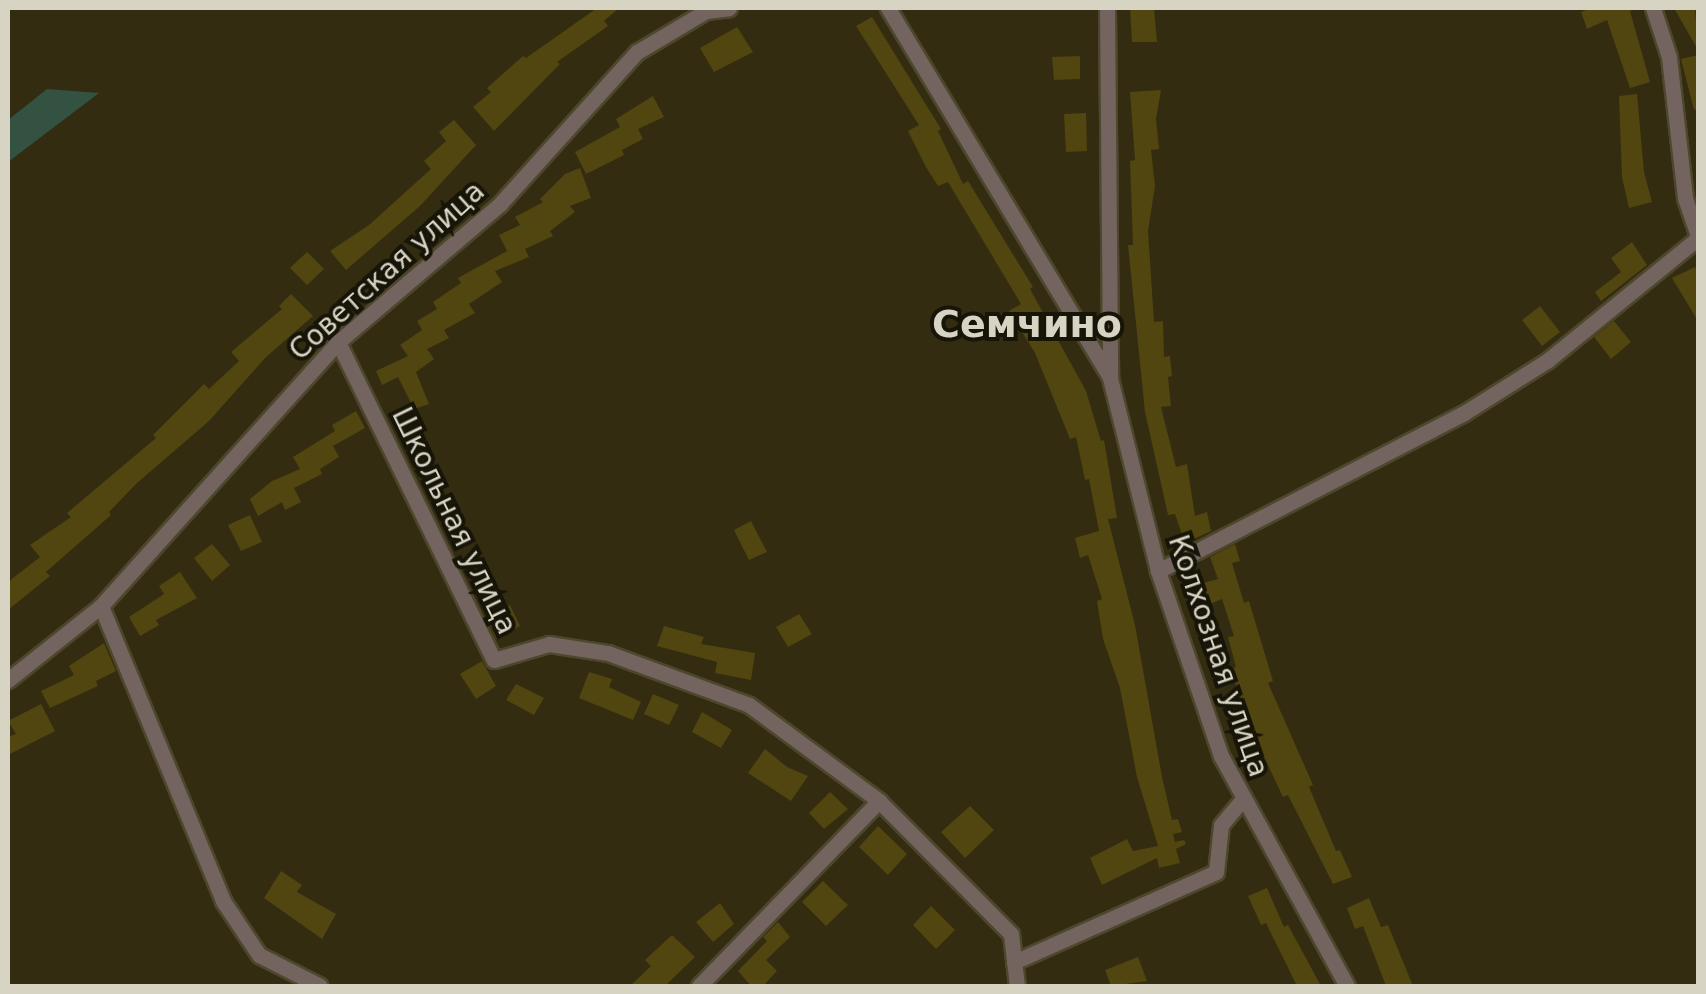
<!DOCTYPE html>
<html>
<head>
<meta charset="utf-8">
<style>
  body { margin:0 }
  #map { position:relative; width:1706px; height:994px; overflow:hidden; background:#332c10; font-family:"DejaVu Sans",sans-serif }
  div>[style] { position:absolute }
  .green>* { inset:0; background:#335241 }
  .building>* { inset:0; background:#514510 }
  .roads { filter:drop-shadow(2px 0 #4d472d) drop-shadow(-2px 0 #4d472d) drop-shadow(0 2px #4d472d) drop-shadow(0 -2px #4d472d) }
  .minor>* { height:15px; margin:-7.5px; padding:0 7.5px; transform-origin:7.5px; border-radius:7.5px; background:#73645f }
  span { translate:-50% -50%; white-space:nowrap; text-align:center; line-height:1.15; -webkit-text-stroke:8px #171408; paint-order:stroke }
  .street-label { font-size:28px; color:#d8d4c4 }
  .district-label { font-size:38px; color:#d8d4c4; font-weight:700 }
  .frame { position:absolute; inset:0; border:10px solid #d8d4c4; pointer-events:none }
</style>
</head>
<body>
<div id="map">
  <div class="green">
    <i style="clip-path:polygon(47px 89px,99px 93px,8px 162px,8px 120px)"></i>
  </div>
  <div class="building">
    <i style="clip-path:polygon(597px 8px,619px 8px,604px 21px,608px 26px,557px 62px,560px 64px,494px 131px,473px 107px,491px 92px,487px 88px,523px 56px,526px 58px)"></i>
    <i style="clip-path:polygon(1130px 8px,1154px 8px,1157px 42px,1132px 42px)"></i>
    <i style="clip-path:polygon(1592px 8px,1638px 8px,1630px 11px,1650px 82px,1630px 88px,1607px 20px,1587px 29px,1581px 12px)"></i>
    <i style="clip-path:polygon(1674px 8px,1695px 8px,1698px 50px)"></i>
    <i style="clip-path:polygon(872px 17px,941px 129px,938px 131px,963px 184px,968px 181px,1033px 287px,1030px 289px,1086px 391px,1101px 441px,1104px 440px,1117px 518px,1108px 519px,1135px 625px,1162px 777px,1172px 820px,1178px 819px,1182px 832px,1173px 834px,1175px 842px,1184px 840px,1186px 844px,1176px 849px,1180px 863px,1159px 868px,1157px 858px,1102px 885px,1090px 858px,1127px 839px,1133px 851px,1158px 846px,1137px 777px,1120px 688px,1103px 639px,1097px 601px,1102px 599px,1088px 555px,1080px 558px,1075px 538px,1099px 531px,1089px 479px,1085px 480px,1076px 437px,1070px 439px,1035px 353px,1009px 311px,1021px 304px,948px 182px,938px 186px,926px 167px,908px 131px,919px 125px,856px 26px)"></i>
    <i style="clip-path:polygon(737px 27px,753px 52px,714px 72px,700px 48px)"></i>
    <i style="clip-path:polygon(1698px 55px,1698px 109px,1694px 110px,1681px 59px)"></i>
    <i style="clip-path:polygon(1080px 56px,1080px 79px,1054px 80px,1052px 57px)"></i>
    <i style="clip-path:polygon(1161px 90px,1156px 119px,1159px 149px,1151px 150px,1155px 186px,1148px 231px,1154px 322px,1163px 321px,1164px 357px,1170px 356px,1172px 376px,1168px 377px,1171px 406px,1161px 407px,1176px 467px,1187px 464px,1195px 516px,1207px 512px,1211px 531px,1185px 543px,1175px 514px,1168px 515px,1145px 412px,1128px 245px,1133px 245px,1130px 161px,1135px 160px,1130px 92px)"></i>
    <i style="clip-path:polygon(1637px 94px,1644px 172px,1652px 202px,1629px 208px,1622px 177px,1619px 96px)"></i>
    <i style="clip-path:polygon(653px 96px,664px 117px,638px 129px,643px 139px,622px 150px,624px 155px,586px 174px,575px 152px,620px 127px,616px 119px)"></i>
    <i style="clip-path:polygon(1086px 113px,1087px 151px,1066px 152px,1064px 114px)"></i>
    <i style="clip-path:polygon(454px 120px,476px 145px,420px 206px,346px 270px,330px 251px,369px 225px,431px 169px,424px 161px,446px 141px,439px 132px)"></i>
    <i style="clip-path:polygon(580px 168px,591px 198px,570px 206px,575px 212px,550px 231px,553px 236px,525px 249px,529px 257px,495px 271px,502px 282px,469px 304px,475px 313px,444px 330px,449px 338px,427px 349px,434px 359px,416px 372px,429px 404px,414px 409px,398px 377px,382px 385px,376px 371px,408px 356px,400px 345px,422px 330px,417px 321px,437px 309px,433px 302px,461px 283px,458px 278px,507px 251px,499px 235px,520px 225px,515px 217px,543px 202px,540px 199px,565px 174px)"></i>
    <i style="clip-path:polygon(1632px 242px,1647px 265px,1601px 301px,1595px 292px,1621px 272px,1611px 258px)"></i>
    <i style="clip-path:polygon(307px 252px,324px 269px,307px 285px,290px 268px)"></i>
    <i style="clip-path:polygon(1695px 267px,1698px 275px,1698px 321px,1672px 278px)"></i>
    <i style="clip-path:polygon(291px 294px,313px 316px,265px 358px,209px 421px,137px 483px,109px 512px,111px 515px,46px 572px,50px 576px,8px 610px,8px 582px,40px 557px,30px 545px,71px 517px,67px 513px,156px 438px,153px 435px,204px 384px,209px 389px,239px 361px,231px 352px,282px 309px,279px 306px)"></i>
    <i style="clip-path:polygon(1540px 306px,1560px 332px,1542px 346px,1522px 320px)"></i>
    <i style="clip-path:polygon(1614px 321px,1631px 342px,1611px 359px,1594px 337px)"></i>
    <i style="clip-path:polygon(356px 411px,365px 428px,333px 446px,339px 457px,320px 469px,322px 474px,294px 488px,301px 502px,285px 510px,282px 502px,258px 516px,250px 499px,272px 481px,300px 469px,293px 457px,335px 431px,332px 425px)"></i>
    <i style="clip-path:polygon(250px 515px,262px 542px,241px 551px,228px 525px)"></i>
    <i style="clip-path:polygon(751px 521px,767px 552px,749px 560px,734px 530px)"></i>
    <i style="clip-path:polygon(212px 544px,230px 565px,212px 581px,194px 558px)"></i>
    <i style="clip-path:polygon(1235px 544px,1240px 561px,1232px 563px,1244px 603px,1249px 601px,1273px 681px,1268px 683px,1313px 785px,1309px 787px,1336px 851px,1340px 850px,1352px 877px,1333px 884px,1288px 795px,1283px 797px,1257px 742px,1230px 669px,1236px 667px,1228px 637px,1234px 636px,1222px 599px,1210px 604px,1203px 583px,1218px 579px,1210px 557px)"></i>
    <i style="clip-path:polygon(180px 572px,197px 598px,156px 620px,159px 625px,140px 636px,129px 617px,164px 594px,159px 586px)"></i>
    <i style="clip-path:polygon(510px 605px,520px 626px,496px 639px,486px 617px)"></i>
    <i style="clip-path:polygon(799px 614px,812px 634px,788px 647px,776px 627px)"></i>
    <i style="clip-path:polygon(664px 626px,704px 637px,701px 644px,755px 653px,751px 680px,715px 673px,717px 662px,657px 646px)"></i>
    <i style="clip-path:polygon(104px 643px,116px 671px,96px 681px,98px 686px,50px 708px,41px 691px,74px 675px,69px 666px)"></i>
    <i style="clip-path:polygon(482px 661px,496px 686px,476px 699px,460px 674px)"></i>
    <i style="clip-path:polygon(589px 672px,612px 679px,609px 687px,641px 702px,633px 720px,579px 698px)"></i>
    <i style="clip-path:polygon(516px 684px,544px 698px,534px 715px,506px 700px)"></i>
    <i style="clip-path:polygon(653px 694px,679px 705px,669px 725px,644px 714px)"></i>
    <i style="clip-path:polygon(41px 704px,55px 731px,8px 755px,8px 737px,16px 734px,8px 721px)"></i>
    <i style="clip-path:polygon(702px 712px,732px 730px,721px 748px,692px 732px)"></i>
    <i style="clip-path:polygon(765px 749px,787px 767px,808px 776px,791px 801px,748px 773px)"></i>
    <i style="clip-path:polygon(830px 792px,848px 809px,824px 829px,809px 813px)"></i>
    <i style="clip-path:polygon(970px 806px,994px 830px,965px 858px,941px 832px)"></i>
    <i style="clip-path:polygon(878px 826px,907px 854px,888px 875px,859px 847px)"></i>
    <i style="clip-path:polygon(281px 871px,302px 885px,297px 892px,336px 914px,322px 939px,264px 898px)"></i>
    <i style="clip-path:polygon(823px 881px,848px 905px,826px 926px,802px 902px)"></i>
    <i style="clip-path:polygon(1267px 888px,1284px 927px,1288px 925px,1321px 986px,1297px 986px,1266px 923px,1261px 925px,1248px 896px)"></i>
    <i style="clip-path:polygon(1369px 898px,1381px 927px,1388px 925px,1413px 986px,1386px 986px,1363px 926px,1355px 929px,1347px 908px)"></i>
    <i style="clip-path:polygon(720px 903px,734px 924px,713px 942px,696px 922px)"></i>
    <i style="clip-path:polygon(931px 906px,955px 930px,936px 949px,913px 925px)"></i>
    <i style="clip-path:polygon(778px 922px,790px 937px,766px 960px,777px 971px,763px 986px,751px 986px,738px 971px,767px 941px,763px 937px)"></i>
    <i style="clip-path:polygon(672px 935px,695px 957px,665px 986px,630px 986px,651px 966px,645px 960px)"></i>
    <i style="clip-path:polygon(1138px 957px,1147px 981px,1111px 986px,1105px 970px)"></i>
  </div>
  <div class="roads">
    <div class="minor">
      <i style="left:888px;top:8px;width:427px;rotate:59deg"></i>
      <i style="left:1107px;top:8px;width:370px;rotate:89.5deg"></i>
      <i style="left:1110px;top:378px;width:199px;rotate:76deg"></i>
      <i style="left:1158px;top:571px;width:195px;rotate:71.2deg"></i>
      <i style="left:1221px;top:756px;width:262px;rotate:61.3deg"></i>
      <i style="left:1653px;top:8px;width:52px;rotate:71.9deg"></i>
      <i style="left:1669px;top:57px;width:142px;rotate:83.5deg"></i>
      <i style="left:1685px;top:198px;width:40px;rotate:71.1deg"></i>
      <i style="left:338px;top:342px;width:354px;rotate:63.9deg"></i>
      <i style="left:494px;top:660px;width:57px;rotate:-16.2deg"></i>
      <i style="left:549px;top:644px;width:60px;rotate:8.7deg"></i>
      <i style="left:608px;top:653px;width:150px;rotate:20.2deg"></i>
      <i style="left:749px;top:705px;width:162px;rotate:36.4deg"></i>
      <i style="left:879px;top:801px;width:187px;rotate:45.2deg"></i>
      <i style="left:1011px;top:934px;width:52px;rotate:83.4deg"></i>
      <i style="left:1158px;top:571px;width:344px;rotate:-27.3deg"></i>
      <i style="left:1464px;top:413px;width:99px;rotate:-32.2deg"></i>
      <i style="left:1548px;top:360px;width:193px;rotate:-39.1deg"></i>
      <i style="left:101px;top:606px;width:319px;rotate:67.5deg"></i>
      <i style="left:223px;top:901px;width:65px;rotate:56.3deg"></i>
      <i style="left:259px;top:955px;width:68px;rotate:26.9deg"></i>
      <i style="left:8px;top:680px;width:119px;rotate:-38.5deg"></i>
      <i style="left:101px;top:606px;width:355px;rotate:-48.1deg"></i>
      <i style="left:338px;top:342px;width:213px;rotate:-40.4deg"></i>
      <i style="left:500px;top:204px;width:205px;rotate:-48deg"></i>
      <i style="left:637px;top:52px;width:80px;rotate:-30.7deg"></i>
      <i style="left:706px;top:11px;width:23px;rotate:-7deg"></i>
      <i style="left:1014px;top:962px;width:221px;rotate:-24deg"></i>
      <i style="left:1216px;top:872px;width:47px;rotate:-83.9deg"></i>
      <i style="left:1221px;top:825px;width:33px;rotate:-50deg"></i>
      <i style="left:699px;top:986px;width:258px;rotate:-45.8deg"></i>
    </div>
  </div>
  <div class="street-label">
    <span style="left:387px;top:271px;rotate:-42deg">Советская улица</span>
    <span style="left:454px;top:521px;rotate:64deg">Школьная улица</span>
    <span style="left:1218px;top:656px;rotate:71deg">Колхозная улица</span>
  </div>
  <div class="district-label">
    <span style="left:1027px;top:325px">Семчино</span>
  </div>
  <div class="frame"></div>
</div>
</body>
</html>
